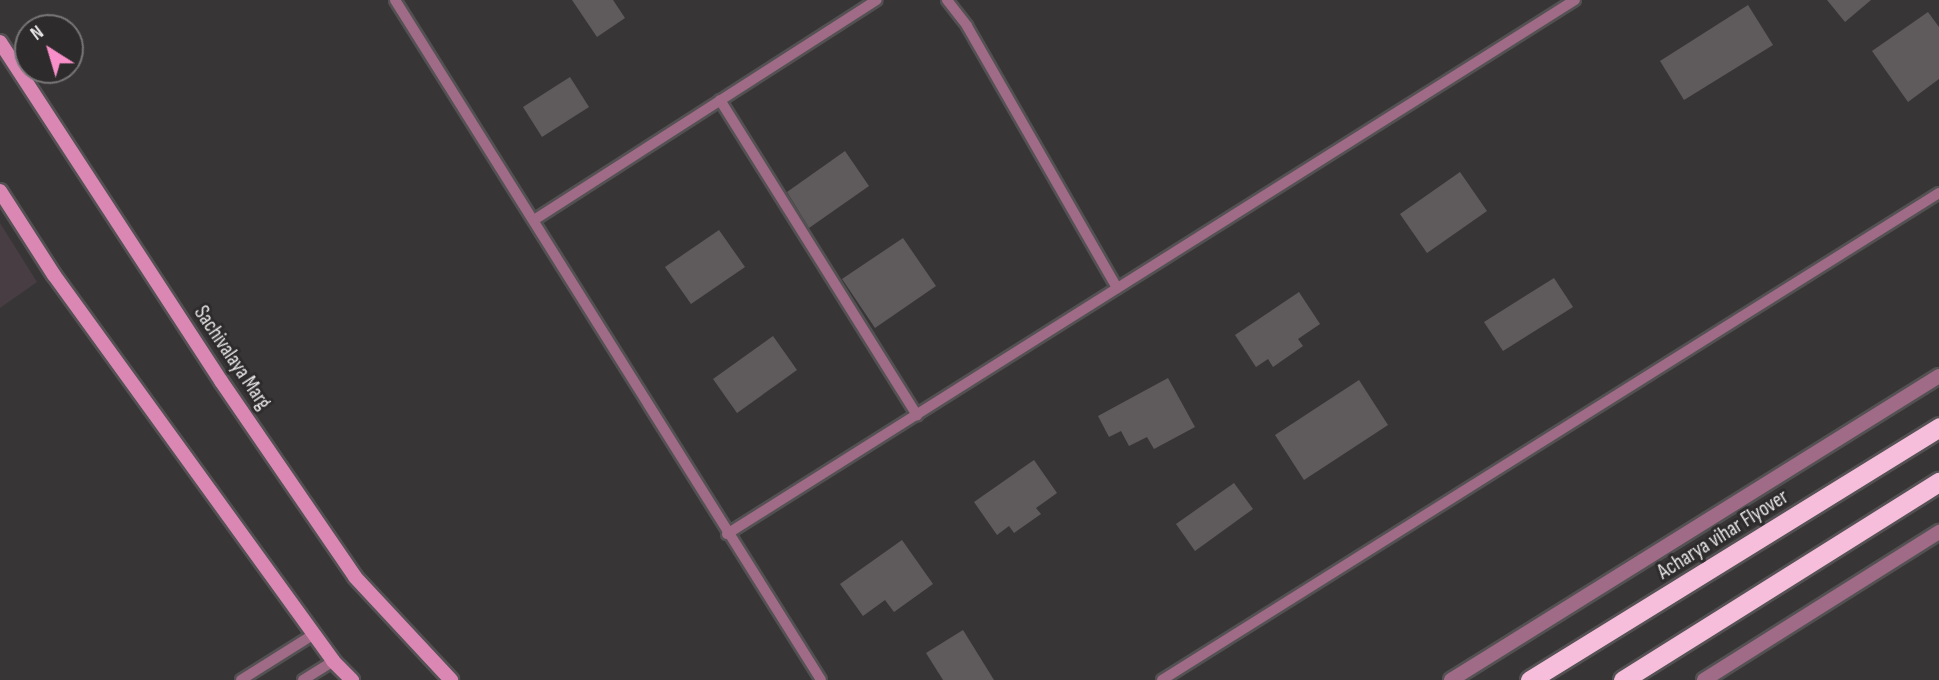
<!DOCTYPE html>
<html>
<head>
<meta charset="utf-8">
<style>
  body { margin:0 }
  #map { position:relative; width:1939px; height:680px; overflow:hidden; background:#383537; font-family:"Sofia Sans Condensed",sans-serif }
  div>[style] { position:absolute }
  .built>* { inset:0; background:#473d42 }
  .building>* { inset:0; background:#5f5b5d }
  .roads { filter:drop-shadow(2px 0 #545153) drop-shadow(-2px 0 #545153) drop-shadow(0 2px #545153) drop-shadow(0 -2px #545153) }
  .service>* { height:10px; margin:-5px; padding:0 5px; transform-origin:5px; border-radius:5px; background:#a06b86 }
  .tertiary>* { height:14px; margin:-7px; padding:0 7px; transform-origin:7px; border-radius:7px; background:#a06b86 }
  .secondary>* { height:14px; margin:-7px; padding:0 7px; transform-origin:7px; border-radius:7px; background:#da87b4 }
  .trunk>* { height:19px; margin:-9.5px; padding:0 9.5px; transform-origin:9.5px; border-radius:9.5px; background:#f7bedc }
  span { translate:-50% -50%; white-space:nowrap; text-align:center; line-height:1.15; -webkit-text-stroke:6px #2e2b2c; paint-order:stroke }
  .street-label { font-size:21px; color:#e6e4e5 }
  .north { position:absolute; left:14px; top:14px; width:70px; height:70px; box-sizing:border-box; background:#2e2b2c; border:2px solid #787576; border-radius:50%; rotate:323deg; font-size:19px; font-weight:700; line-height:28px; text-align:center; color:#e6e4e5 }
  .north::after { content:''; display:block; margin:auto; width:24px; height:32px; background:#f98fc9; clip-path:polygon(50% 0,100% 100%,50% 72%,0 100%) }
</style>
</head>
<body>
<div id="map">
  <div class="built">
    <i style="clip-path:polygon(0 223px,37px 282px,0 308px)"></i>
  </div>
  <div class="building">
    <i style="clip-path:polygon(572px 0,613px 0,625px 18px,597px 37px)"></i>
    <i style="clip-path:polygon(1827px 0,1871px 0,1845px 22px)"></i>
    <i style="clip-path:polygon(1748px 5px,1773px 45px,1684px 100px,1660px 61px)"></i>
    <i style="clip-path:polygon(1928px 12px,1939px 27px,1939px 79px,1908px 102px,1872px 51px)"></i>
    <i style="clip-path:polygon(570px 77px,589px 107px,542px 137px,523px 107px)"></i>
    <i style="clip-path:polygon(845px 151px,869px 186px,809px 228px,787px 192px)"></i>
    <i style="clip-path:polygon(1460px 172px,1487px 211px,1427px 253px,1400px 214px)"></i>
    <i style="clip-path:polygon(719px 230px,745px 267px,691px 304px,665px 267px)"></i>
    <i style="clip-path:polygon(903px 238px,936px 286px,875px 328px,842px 279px)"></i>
    <i style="clip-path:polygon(1554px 278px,1573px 307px,1503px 351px,1484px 322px)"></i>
    <i style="clip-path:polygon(1299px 292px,1320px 324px,1298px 339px,1303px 346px,1273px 367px,1268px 359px,1256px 367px,1235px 335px)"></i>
    <i style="clip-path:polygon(773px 336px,797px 370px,737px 413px,713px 379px)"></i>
    <i style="clip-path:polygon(1168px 378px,1195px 427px,1154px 449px,1147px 437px,1129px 446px,1121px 431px,1109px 437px,1098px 416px)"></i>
    <i style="clip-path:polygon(1359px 380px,1388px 425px,1304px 480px,1275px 435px)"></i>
    <i style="clip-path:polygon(1034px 460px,1057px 493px,1036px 508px,1041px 514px,1014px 533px,1009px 526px,997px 535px,974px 502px)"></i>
    <i style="clip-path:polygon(1234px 483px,1253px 509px,1195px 551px,1176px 524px)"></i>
    <i style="clip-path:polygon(902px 540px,933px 584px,894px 612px,885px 600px,863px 616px,840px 584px)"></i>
    <i style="clip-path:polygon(963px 630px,994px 680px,943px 680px,926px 653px)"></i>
  </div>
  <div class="roads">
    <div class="service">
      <i style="left:395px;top:0;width:802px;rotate:57.93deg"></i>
      <i style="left:947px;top:0;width:33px;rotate:52deg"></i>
      <i style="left:967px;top:26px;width:302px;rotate:60.2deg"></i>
      <i style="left:720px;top:100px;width:372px;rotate:58deg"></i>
      <i style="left:534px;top:220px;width:407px;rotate:-32.7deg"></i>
      <i style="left:727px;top:534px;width:1002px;rotate:-32.2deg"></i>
      <i style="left:241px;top:680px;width:86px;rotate:-32.2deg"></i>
      <i style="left:303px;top:680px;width:36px;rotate:-32deg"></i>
      <i style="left:1162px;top:680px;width:917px;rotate:-32.08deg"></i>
    </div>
    <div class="tertiary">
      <i style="left:1451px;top:680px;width:575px;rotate:-31.92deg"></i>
      <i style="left:1704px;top:680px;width:278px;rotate:-32.2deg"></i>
    </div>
    <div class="secondary">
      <i style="left:0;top:42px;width:405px;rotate:56.9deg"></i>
      <i style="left:221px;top:381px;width:237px;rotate:55.6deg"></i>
      <i style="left:355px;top:577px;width:141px;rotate:47deg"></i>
      <i style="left:0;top:191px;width:100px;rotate:57.3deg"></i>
      <i style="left:54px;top:275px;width:476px;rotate:54.1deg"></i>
      <i style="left:333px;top:661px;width:27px;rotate:45deg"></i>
    </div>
    <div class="trunk">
      <i style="left:1530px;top:680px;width:481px;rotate:-31.7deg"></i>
      <i style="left:1623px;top:680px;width:373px;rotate:-32.1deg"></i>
    </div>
  </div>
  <div class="street-label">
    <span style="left:232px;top:358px;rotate:56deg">Sachivalaya Marg</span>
    <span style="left:1723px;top:535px;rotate:-32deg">Acharya vihar Flyover</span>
  </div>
  <div class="north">N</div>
</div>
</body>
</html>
